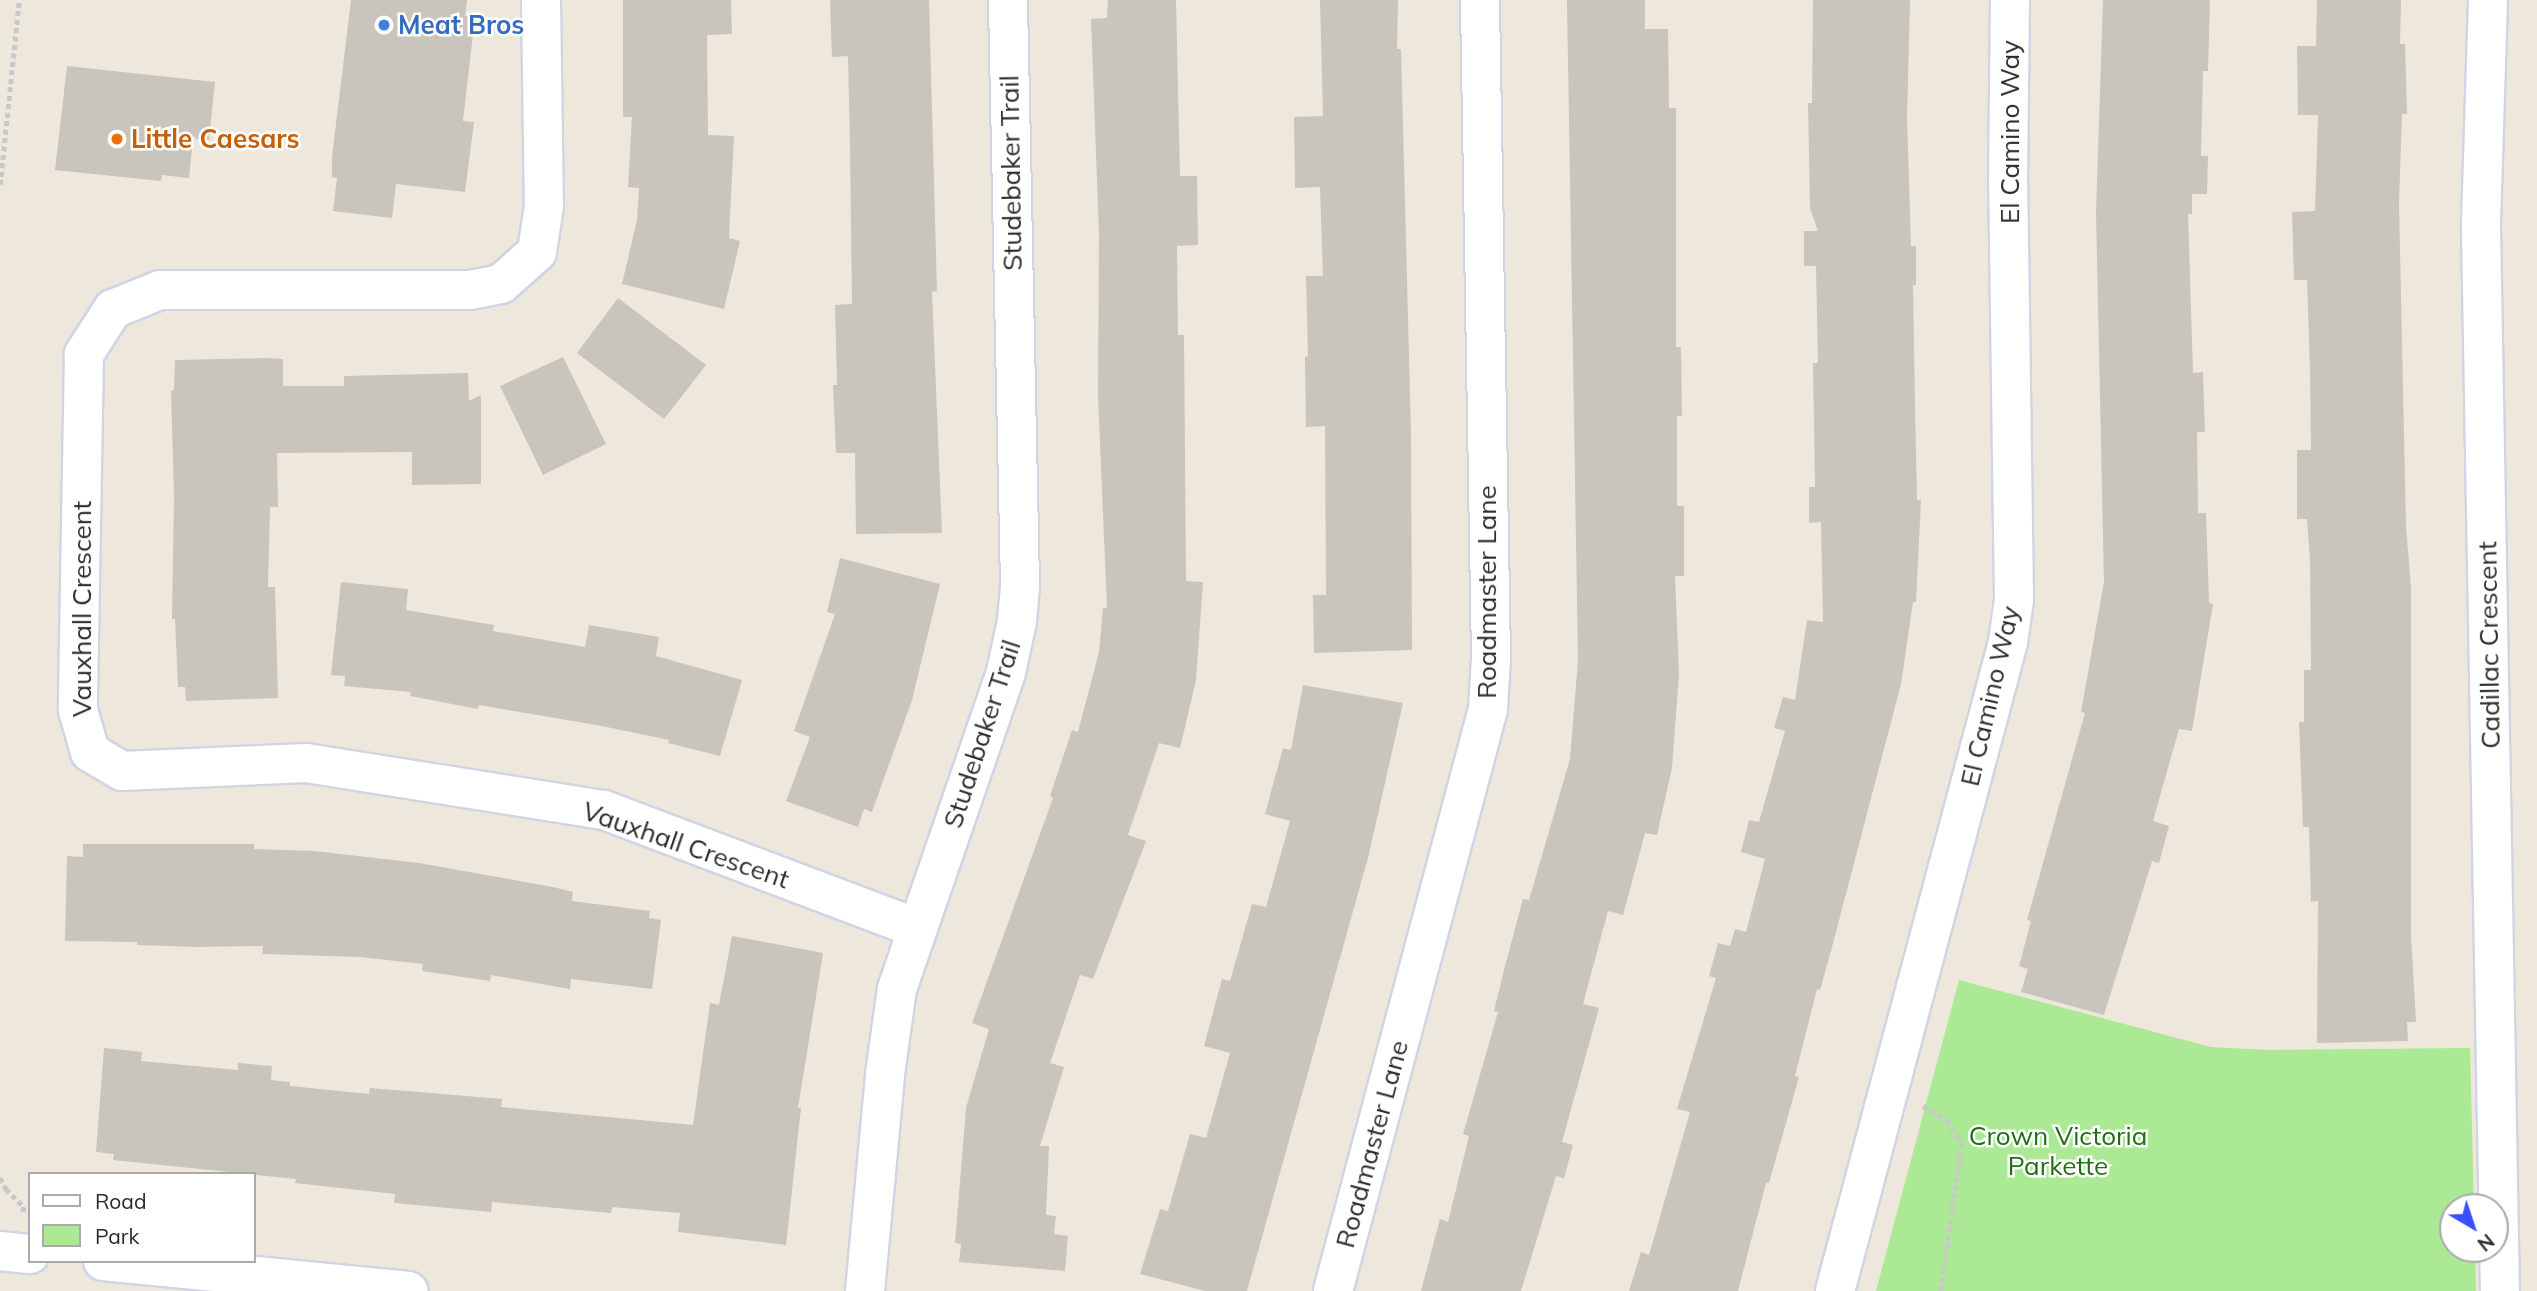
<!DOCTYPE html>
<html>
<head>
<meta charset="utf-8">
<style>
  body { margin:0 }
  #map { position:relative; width:2537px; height:1291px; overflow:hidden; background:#eee7dc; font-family:Mulish,sans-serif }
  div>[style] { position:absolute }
  .green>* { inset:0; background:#abe994 }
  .building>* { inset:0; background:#c9c4bc }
  .path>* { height:4.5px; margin-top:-2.25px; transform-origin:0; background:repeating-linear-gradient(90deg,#c8c8c8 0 5px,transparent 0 8.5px) }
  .roads { filter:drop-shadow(2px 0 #d1d4e5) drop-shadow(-2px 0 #d1d4e5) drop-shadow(0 2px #d1d4e5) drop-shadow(0 -2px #d1d4e5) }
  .street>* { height:38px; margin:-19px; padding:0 19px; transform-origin:19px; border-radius:19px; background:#fff }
  .secondary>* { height:38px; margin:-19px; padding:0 19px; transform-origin:19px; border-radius:19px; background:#fff }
  .dots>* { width:19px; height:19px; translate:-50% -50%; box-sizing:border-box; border:4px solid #fff; border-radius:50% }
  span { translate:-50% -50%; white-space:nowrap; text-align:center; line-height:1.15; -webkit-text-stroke:5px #fff; paint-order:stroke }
  .shop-label { font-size:26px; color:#366cbe; font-weight:700 }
  .left { translate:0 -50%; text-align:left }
  .street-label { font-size:26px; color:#2b2b2b }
  .food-label { font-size:26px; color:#c56008; font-weight:700 }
  .park-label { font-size:26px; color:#216f14 }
  .legend { position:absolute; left:28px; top:1172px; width:228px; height:91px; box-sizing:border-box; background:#fff; border:2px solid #aaa; margin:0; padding:9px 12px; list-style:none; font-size:21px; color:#2b2b2b }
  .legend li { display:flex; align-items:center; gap:14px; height:35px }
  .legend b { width:35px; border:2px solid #aaa }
  .north { position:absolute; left:2439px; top:1193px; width:70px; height:70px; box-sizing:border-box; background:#fff; border:2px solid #aaa; border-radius:50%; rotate:141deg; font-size:19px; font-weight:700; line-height:28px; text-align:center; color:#2b2b2b }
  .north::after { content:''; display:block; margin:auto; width:24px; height:32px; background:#3850ff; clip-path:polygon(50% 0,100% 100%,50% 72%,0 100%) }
</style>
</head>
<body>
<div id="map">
  <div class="green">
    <i style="clip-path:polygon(1959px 980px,2211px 1047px,2271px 1050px,2470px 1048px,2474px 1207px,2453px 1207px,2453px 1249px,2475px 1249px,2476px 1291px,1876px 1291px)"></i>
  </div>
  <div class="building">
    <i style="clip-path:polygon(351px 0,467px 0,465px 16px,475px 17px,463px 121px,474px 122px,465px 192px,396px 184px,392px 218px,333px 211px,337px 178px,332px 177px,332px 157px)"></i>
    <i style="clip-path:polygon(623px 0,731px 0,732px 34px,707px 35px,708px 135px,734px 136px,729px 238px,740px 241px,724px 309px,622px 284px,637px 220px,639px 188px,628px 187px,632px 117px,623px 117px)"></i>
    <i style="clip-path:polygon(830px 0,929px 0,937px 291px,932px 292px,942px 533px,856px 534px,855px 453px,836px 453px,833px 385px,837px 385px,835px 305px,852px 304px,850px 145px,848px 56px,832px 57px)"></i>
    <i style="clip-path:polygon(1108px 0,1176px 0,1180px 176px,1197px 176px,1198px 245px,1177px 246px,1178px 335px,1184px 335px,1186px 581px,1203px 582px,1196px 680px,1180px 748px,1159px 743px,1128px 835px,1146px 841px,1093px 979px,1080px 975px,1050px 1063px,1064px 1067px,1040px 1146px,1049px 1146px,1046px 1215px,1056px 1216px,1054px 1234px,1068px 1236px,1065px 1271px,959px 1262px,961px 1244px,955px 1243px,966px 1108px,989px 1029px,972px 1023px,1053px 798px,1050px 796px,1072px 730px,1078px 732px,1099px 652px,1103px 608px,1107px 608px,1098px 396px,1099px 234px,1091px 19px,1107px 18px)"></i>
    <i style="clip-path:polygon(1320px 0,1398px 0,1397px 49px,1401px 49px,1411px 433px,1412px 650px,1314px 653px,1313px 595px,1326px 595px,1325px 426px,1306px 427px,1305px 357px,1308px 356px,1306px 276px,1323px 276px,1320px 187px,1295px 188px,1294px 117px,1323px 116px)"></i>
    <i style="clip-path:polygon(1567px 0,1645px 0,1645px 29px,1668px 29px,1669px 108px,1676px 108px,1676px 347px,1681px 347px,1682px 416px,1677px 416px,1677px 506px,1684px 506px,1684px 576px,1675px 576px,1679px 674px,1672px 768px,1657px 835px,1645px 833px,1623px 915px,1608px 911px,1583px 1004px,1599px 1008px,1562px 1142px,1573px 1145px,1564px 1178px,1556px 1176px,1521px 1291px,1421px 1291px,1440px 1219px,1448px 1222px,1469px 1136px,1463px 1134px,1498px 1012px,1494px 1011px,1505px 966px,1523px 899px,1529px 900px,1570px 759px,1578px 660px)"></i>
    <i style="clip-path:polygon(1813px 0,1910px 0,1907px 118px,1911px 246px,1916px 246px,1916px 285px,1913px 285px,1915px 406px,1917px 500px,1921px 500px,1916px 602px,1913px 602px,1901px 684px,1831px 951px,1820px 990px,1817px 989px,1795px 1076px,1799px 1077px,1769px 1183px,1766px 1183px,1738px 1291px,1629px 1291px,1641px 1252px,1649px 1255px,1690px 1112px,1677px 1109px,1716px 978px,1709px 976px,1718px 943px,1730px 946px,1735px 929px,1746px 932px,1765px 859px,1741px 852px,1749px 820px,1759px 822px,1785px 731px,1774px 728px,1783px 697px,1795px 700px,1807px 620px,1823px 622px,1821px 522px,1809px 523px,1809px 487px,1815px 487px,1813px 363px,1818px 363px,1816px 266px,1804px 266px,1804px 231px,1818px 231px,1810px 208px,1808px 103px,1812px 103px)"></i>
    <i style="clip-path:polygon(2103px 0,2210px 0,2208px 71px,2203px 71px,2201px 156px,2208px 156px,2207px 194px,2192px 194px,2192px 214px,2188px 214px,2193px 373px,2203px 372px,2205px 432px,2197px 432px,2198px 513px,2206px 513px,2209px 603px,2213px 604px,2192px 731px,2179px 729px,2153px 821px,2169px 826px,2159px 863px,2152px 861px,2104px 1015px,2021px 992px,2028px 969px,2019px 966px,2031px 921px,2027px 920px,2085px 713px,2081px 712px,2104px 582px,2096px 212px)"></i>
    <i style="clip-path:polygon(2317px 0,2401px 0,2400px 44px,2405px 44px,2407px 114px,2402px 114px,2399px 204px,2406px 527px,2411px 587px,2411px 935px,2416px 1022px,2407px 1022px,2408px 1041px,2317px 1043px,2318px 901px,2311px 902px,2309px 827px,2303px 827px,2299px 722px,2304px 722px,2304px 670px,2311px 670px,2310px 560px,2307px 519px,2297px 519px,2297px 450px,2311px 450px,2310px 370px,2307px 280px,2294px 280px,2292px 212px,2315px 211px,2318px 115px,2298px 115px,2297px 46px,2316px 46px)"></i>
    <i style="clip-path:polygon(67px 66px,215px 82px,209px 140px,193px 139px,189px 178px,162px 175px,161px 181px,55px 170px)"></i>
    <i style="clip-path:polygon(618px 298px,706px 365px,664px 419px,577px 353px)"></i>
    <i style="clip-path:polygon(563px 357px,606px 444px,543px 475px,500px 386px)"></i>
    <i style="clip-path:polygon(264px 358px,283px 359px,283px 386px,344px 386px,344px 376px,468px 373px,469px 401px,481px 395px,481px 484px,412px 485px,412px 452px,277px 453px,278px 507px,270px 507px,268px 587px,275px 587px,278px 698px,186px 701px,185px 687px,178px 687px,175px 619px,172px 619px,174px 496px,171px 391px,174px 390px,175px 360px)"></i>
    <i style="clip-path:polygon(840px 558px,940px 584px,912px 700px,872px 812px,864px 809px,858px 827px,786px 801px,810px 737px,794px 731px,835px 614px,827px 612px)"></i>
    <i style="clip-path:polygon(341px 582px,408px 589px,406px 610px,494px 625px,493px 631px,585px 647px,589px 625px,659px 637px,656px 656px,742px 680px,720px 756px,668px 743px,669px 740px,602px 726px,479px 705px,478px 709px,410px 696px,411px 692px,344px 686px,345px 676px,331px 675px)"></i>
    <i style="clip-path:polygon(1303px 685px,1403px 703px,1369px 854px,1247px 1291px,1205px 1291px,1140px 1274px,1160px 1209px,1168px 1211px,1190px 1134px,1206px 1138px,1230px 1053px,1204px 1046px,1222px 979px,1230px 981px,1252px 904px,1266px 907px,1290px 821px,1265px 814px,1283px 748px,1291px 750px)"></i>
    <i style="clip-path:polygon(83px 844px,254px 844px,254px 849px,314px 851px,419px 863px,553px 887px,573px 892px,572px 901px,650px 911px,649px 918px,661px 920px,652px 989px,571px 979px,570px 989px,491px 975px,490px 981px,422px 971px,423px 964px,360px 957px,262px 954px,263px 946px,197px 947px,137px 945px,137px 942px,65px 941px,67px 856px,83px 857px)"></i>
    <i style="clip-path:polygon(732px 936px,823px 953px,798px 1108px,801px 1108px,786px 1245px,678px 1232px,680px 1213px,612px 1207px,611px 1213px,492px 1202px,491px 1212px,394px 1203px,395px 1194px,295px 1183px,296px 1179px,113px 1160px,114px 1154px,96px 1152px,104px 1048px,142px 1052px,141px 1061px,238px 1070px,238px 1063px,272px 1066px,271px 1080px,290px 1082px,290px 1086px,369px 1094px,370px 1088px,502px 1099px,501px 1107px,693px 1125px,710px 1003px,719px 1005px)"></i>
  </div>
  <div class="path">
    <i style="left:0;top:185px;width:186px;rotate:-84.1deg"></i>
    <i style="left:1923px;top:1106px;width:28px;rotate:30deg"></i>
    <i style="left:1947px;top:1120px;width:27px;rotate:57deg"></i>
    <i style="left:1962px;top:1143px;width:149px;rotate:98.1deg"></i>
    <i style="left:0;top:1178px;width:13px;rotate:61deg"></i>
    <i style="left:6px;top:1189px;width:25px;rotate:45deg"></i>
    <i style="left:24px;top:1207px;width:7px;rotate:98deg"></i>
  </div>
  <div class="roads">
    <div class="street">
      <i style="left:541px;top:0;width:206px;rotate:89.2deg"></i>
      <i style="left:544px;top:206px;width:47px;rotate:98.7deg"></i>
      <i style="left:537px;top:252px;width:48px;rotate:138.4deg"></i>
      <i style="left:501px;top:284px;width:31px;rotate:169deg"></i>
      <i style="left:471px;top:290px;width:311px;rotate:180deg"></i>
      <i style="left:160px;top:290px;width:51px;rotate:158deg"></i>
      <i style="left:113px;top:309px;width:54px;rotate:122.8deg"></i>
      <i style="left:84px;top:354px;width:356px;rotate:91deg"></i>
      <i style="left:78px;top:710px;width:44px;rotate:74.1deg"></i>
      <i style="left:90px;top:752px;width:37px;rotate:31deg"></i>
      <i style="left:122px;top:771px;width:184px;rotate:-2.5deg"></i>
      <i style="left:306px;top:763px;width:302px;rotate:9deg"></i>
      <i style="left:604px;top:810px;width:335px;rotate:20.7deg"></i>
      <i style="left:2488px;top:0;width:228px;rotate:91.8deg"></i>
      <i style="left:2481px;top:228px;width:1063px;rotate:88.98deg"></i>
      <i style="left:865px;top:1291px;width:218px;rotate:-84.7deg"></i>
      <i style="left:885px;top:1074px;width:86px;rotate:-82deg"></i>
      <i style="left:897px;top:989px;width:335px;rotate:-71deg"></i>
      <i style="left:1006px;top:672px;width:52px;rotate:-77.8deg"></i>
      <i style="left:1017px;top:621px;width:36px;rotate:-85deg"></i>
      <i style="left:1020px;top:585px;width:585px;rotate:-91.18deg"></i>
      <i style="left:1333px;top:1291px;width:602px;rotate:-75.09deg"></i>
      <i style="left:1488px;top:709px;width:50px;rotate:-86.6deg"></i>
      <i style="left:1491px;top:659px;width:659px;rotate:-90.96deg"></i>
      <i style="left:1835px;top:1291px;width:672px;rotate:-75.07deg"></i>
      <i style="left:2008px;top:642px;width:42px;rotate:-81.9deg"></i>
      <i style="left:2014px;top:600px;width:414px;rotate:-90.8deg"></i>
      <i style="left:2008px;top:186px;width:186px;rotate:-89.4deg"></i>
    </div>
    <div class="secondary">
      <i style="left:0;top:1251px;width:30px;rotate:6deg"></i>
      <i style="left:103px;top:1261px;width:307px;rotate:5.6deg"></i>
    </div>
  </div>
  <div class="dots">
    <i style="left:384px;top:25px;background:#3f7fe0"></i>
    <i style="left:117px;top:139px;background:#e8710a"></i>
  </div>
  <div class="shop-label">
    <span class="left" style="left:398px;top:25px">Meat Bros</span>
  </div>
  <div class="street-label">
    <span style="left:2010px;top:132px;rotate:-90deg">El Camino Way</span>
    <span style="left:1011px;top:173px;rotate:-91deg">Studebaker Trail</span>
    <span style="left:1487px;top:592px;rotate:-90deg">Roadmaster Lane</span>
    <span style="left:82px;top:609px;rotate:-90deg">Vauxhall Crescent</span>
    <span style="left:2489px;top:645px;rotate:-91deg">Cadillac Crescent</span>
    <span style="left:1990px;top:696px;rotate:-77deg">El Camino Way</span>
    <span style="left:982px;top:734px;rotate:-72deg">Studebaker Trail</span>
    <span style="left:686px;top:845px;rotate:19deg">Vauxhall Crescent</span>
    <span style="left:1372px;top:1144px;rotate:-75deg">Roadmaster Lane</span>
  </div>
  <div class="food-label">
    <span class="left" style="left:131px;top:139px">Little Caesars</span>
  </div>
  <div class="park-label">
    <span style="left:2058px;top:1151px">Crown Victoria<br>Parkette</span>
  </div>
  <ul class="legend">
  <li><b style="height:9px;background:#fff"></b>Road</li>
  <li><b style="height:19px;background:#abe994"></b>Park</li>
  </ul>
  <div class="north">N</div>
</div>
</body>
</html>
